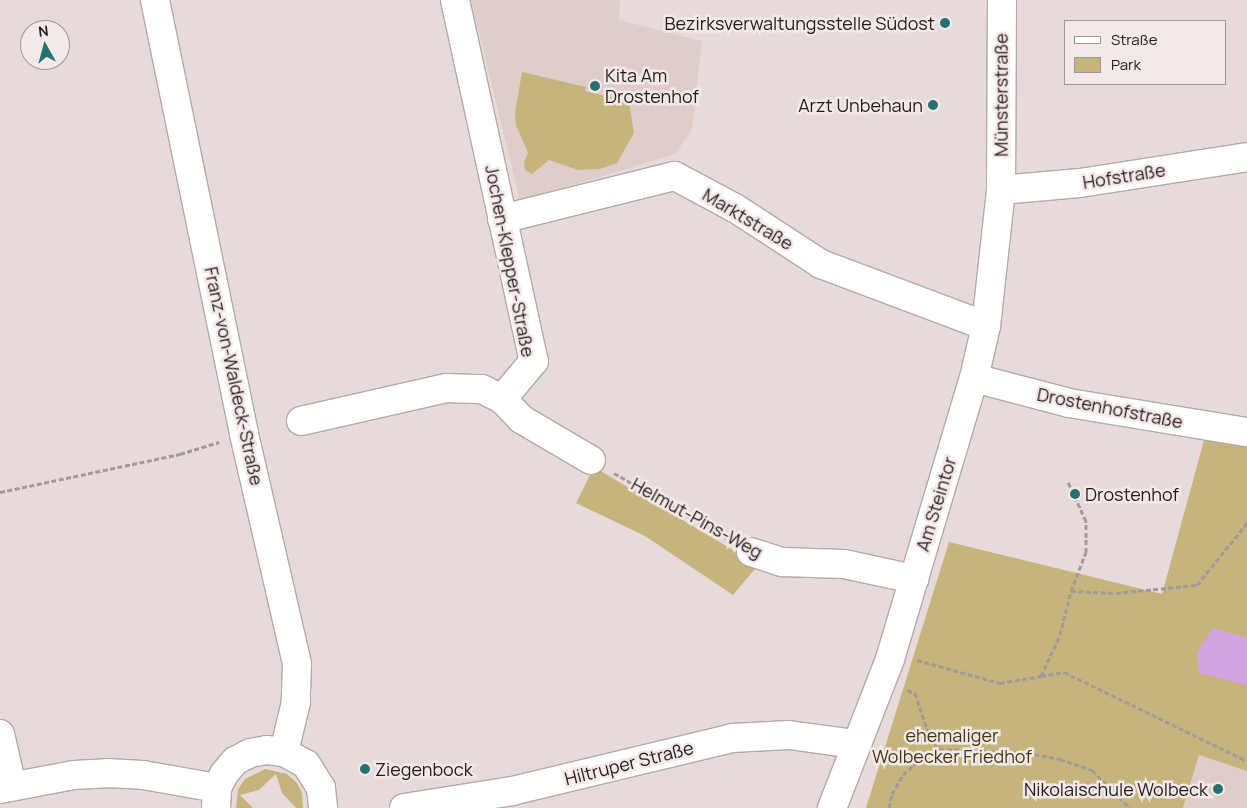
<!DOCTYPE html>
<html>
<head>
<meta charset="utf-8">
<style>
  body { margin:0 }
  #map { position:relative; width:1247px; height:808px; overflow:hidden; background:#e6dbda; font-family:Manrope,sans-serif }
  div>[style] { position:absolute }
  .built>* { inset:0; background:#e0cdca }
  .green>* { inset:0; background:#c5b47b }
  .water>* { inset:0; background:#d4a4e2 }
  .path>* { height:3px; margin-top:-1.5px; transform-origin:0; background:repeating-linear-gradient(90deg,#a29998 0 5px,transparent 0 7.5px) }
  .roads { filter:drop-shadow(1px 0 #b3a9a7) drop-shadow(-1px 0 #b3a9a7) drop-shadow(0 1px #b3a9a7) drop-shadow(0 -1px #b3a9a7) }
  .minor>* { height:28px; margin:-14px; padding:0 14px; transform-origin:14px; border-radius:14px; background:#fff }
  .dots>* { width:14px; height:14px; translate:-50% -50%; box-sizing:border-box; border:2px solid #f3e9e7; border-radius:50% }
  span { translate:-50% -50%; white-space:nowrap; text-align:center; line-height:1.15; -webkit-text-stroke:5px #f3e9e7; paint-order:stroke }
  .poi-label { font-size:18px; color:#201c1b }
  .right { translate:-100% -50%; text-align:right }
  .left { translate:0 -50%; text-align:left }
  .street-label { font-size:18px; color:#201c1b }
  .park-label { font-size:18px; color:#403715 }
  .legend { position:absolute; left:1064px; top:20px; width:162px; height:65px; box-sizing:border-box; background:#f3e9e7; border:1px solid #9f9795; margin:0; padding:6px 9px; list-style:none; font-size:15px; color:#201c1b }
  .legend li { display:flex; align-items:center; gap:10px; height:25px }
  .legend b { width:25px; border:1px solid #9f9795 }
  .north { position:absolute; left:20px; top:20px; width:50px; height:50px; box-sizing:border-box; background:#f3e9e7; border:1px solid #9f9795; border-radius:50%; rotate:353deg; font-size:14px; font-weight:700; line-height:20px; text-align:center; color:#201c1b }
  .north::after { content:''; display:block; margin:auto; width:18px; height:22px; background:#257070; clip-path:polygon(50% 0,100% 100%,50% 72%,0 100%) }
</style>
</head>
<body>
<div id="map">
  <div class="built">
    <i style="clip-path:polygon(471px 0,620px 0,619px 20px,702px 41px,692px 130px,675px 154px,520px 201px)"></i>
    <i style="clip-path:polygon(1199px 755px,1247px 771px,1247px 808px,1183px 808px)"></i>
  </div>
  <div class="green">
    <i style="clip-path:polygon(522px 72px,586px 87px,585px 91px,629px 102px,634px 133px,617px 163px,600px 169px,578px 170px,549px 160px,532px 174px,525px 170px,524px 162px,528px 153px,516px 125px,515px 113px)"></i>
    <i style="clip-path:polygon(1206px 433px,1247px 440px,1247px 771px,1199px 755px,1183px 808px,866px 808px,949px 542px,1162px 594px)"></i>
    <i style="clip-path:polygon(594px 467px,738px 553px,759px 564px,733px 595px,645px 536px,576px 503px)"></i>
    <i style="clip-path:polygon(265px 769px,287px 774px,296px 782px,302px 792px,303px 808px,296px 808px,282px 793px,276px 774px,259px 790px,240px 795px,253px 808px,236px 808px,238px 789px,245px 779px)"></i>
  </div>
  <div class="water">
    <i style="clip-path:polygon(1213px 628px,1247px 638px,1247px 685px,1199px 673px,1197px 653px)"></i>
  </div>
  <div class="path">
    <i style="left:614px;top:473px;width:130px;rotate:29.9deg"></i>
    <i style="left:0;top:492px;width:184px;rotate:-11.9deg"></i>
    <i style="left:180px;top:454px;width:41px;rotate:-17.1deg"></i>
    <i style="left:1071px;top:591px;width:45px;rotate:2.5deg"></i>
    <i style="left:1116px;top:593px;width:81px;rotate:-5.6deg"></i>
    <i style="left:1197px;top:585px;width:80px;rotate:-51.1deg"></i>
    <i style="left:917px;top:660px;width:86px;rotate:15.5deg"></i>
    <i style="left:1000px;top:683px;width:42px;rotate:-9.7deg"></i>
    <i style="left:1041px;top:676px;width:45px;rotate:-65.1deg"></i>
    <i style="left:1060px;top:635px;width:45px;rotate:-76deg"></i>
    <i style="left:1071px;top:591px;width:42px;rotate:-69deg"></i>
    <i style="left:1086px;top:552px;width:31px;rotate:-90deg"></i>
    <i style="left:1086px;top:521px;width:43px;rotate:-114.8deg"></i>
    <i style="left:1041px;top:676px;width:23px;rotate:-10deg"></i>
    <i style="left:1064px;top:672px;width:203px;rotate:25.9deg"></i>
    <i style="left:907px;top:690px;width:9px;rotate:21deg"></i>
    <i style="left:915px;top:693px;width:44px;rotate:71.6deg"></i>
    <i style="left:929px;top:735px;width:17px;rotate:54deg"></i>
    <i style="left:889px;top:808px;width:14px;rotate:-78deg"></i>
    <i style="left:892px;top:794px;width:22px;rotate:-60deg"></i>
    <i style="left:903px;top:775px;width:27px;rotate:-42deg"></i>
    <i style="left:923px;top:757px;width:18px;rotate:-27deg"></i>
    <i style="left:939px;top:749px;width:88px;rotate:2.6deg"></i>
    <i style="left:1027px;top:753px;width:34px;rotate:10deg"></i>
    <i style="left:1060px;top:759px;width:34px;rotate:19deg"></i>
    <i style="left:1092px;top:770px;width:54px;rotate:45deg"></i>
  </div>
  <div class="roads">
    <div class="minor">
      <i style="left:155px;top:0;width:443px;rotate:78.4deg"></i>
      <i style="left:244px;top:434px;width:236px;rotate:77deg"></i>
      <i style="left:297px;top:664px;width:38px;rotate:92deg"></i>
      <i style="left:296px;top:702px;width:51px;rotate:103.5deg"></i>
      <i style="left:455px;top:0;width:370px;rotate:77.7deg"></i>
      <i style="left:534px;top:361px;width:50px;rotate:130.1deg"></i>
      <i style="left:1001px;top:190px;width:79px;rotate:-5.1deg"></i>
      <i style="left:1080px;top:183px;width:169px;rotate:-8.8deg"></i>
      <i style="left:502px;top:219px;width:178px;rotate:-14deg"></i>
      <i style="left:675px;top:176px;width:68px;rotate:28.1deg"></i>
      <i style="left:735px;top:208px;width:103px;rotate:33.1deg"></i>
      <i style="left:821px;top:264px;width:176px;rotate:20.6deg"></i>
      <i style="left:974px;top:378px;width:98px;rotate:14.7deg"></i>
      <i style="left:1069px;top:403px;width:180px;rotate:9.3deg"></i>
      <i style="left:301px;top:421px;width:149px;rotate:-12.8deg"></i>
      <i style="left:446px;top:388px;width:36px;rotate:2deg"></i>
      <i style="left:482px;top:389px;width:22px;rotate:27deg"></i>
      <i style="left:502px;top:399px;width:28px;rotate:46deg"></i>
      <i style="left:521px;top:419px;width:81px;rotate:30.4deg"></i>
      <i style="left:751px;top:552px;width:33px;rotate:18deg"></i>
      <i style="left:782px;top:562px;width:62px;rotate:1.8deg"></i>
      <i style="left:844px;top:564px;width:72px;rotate:12.1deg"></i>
      <i style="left:0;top:734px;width:53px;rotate:77deg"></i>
      <i style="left:0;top:789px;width:75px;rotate:-10.7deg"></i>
      <i style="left:74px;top:775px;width:33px;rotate:-3deg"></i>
      <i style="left:107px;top:773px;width:36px;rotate:3deg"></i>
      <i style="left:143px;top:775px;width:75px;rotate:10deg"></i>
      <i style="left:216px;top:808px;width:20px;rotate:-87deg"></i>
      <i style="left:217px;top:788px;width:16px;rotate:-63deg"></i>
      <i style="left:224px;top:774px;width:17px;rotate:-50deg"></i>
      <i style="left:235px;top:761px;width:17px;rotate:-28deg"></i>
      <i style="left:250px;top:753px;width:17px;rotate:-10deg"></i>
      <i style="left:267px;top:750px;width:17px;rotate:7deg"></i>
      <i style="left:284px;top:752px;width:25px;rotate:29deg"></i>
      <i style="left:306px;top:764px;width:28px;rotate:58deg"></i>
      <i style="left:321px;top:788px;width:20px;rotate:84deg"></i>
      <i style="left:404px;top:808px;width:109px;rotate:-8.9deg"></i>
      <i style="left:512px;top:791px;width:226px;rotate:-13.5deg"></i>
      <i style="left:732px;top:738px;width:57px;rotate:-3deg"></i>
      <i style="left:789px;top:735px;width:67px;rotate:7.8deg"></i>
      <i style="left:832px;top:808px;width:160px;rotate:-68.7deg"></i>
      <i style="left:890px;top:659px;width:293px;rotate:-73.4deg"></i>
      <i style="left:974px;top:378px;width:53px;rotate:-77deg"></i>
      <i style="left:986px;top:326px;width:137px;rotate:-83.7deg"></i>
      <i style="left:1001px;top:190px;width:190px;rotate:-89.7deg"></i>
    </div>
  </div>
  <div class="dots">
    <i style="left:945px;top:23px;background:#257070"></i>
    <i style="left:595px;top:86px;background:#257070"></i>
    <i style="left:933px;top:105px;background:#257070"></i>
    <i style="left:1075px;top:494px;background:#257070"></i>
    <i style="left:365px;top:769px;background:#257070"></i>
    <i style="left:1218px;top:789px;background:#257070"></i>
  </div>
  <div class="poi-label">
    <span class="right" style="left:935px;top:23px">Bezirksverwaltungsstelle Südost</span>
    <span class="left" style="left:605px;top:86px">Kita Am<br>Drostenhof</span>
    <span class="right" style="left:923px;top:105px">Arzt Unbehaun</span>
    <span class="left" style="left:1085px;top:494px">Drostenhof</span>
    <span class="left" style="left:375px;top:769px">Ziegenbock</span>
    <span class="right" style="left:1208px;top:789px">Nikolaischule Wolbeck</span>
  </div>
  <div class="street-label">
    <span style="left:1001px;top:95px;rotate:-90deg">Münsterstraße</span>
    <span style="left:1124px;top:176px;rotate:-9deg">Hofstraße</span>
    <span style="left:748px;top:219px;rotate:31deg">Marktstraße</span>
    <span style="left:510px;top:261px;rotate:79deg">Jochen-Klepper-Straße</span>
    <span style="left:234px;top:376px;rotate:78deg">Franz-von-Waldeck-Straße</span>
    <span style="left:1110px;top:408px;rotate:11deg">Drostenhofstraße</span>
    <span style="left:936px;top:504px;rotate:-73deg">Am Steintor</span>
    <span style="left:697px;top:518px;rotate:29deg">Helmut-Pins-Weg</span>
    <span style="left:629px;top:763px;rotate:-14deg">Hiltruper Straße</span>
  </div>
  <div class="park-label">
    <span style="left:952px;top:746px">ehemaliger<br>Wolbecker Friedhof</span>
  </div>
  <ul class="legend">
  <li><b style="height:6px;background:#fff"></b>Straße</li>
  <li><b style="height:14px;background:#c5b47b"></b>Park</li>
  </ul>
  <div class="north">N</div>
</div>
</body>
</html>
